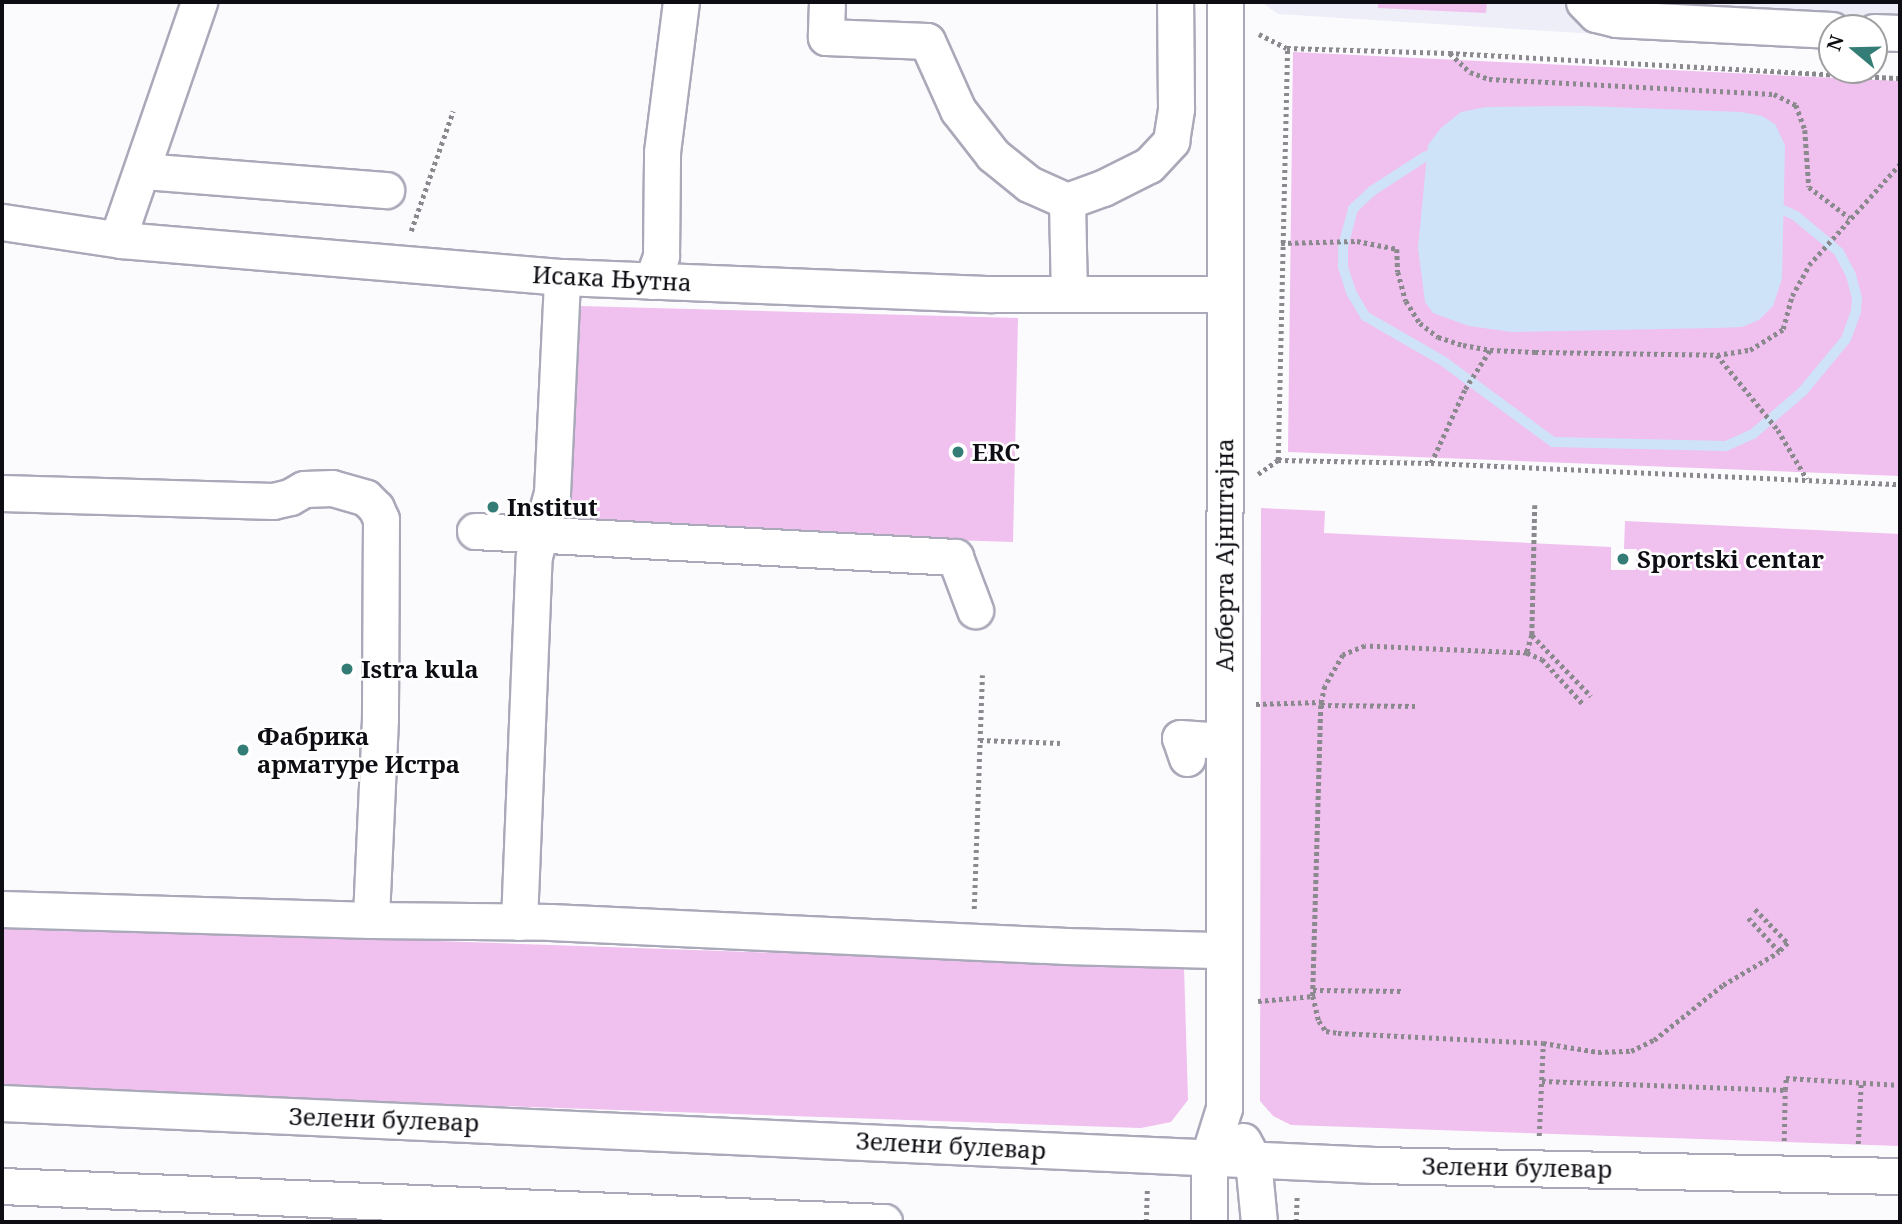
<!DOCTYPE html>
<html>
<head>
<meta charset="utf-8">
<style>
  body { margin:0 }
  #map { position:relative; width:1902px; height:1224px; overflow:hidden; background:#fbfbfe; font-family:"Noto Serif",serif }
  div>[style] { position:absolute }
  .built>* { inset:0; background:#eeeef8 }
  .green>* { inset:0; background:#f0c0ee }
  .water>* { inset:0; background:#cee3f8 }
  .stream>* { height:10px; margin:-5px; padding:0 5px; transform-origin:5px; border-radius:5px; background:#cee3f8 }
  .path>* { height:4.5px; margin-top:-2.25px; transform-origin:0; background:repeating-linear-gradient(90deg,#8a898e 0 3.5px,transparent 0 7px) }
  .roads { filter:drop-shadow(2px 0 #aaa9b9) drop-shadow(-2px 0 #aaa9b9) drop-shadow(0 2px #aaa9b9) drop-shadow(0 -2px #aaa9b9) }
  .minor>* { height:35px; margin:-17.5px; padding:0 17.5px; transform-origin:17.5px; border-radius:17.5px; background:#fff }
  .dots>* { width:19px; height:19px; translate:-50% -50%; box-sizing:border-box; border:4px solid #fff; border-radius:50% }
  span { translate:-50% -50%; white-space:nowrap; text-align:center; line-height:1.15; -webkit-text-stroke:5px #fff; paint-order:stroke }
  .street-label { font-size:24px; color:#0e0d13 }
  .poi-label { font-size:24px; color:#0e0d13; font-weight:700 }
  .left { translate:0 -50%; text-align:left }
  .frame { position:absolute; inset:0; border:4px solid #0e0d13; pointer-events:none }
  .north { position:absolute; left:1818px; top:14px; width:70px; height:70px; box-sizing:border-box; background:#fff; border:2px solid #9f9ea1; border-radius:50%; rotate:289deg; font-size:19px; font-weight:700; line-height:28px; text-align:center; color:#0e0d13 }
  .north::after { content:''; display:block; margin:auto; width:24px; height:32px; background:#347c76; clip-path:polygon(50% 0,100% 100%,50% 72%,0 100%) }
</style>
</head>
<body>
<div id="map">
  <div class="built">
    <i style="clip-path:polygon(1261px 2px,1900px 2px,1900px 48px,1874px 28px,1610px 35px,1278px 14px)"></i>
  </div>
  <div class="green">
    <i style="clip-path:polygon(1378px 2px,1487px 2px,1486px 13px,1378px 8px)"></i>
    <i style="clip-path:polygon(1293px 52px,1900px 81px,1900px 476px,1288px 452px)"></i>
    <i style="clip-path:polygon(579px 306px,1018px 318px,1013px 542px,672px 531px,579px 519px,571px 510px,568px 491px)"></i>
    <i style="clip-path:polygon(1261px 508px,1325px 511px,1324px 533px,1611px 547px,1611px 570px,1636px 570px,1637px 549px,1624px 549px,1625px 521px,1900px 534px,1900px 1146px,1291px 1125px,1273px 1116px,1260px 1101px)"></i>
    <i style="clip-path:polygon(2px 926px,1184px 967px,1188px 1100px,1171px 1122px,1141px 1128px,2px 1089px)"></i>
  </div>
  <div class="water">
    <i style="clip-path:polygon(1585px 106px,1741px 112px,1762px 116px,1775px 124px,1785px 145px,1782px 279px,1773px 306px,1759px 320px,1742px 327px,1715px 328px,1512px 332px,1469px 326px,1433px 313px,1425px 302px,1418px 248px,1428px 145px,1441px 128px,1461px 112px,1486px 107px)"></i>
  </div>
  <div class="stream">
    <i style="left:1426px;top:156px;width:64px;rotate:147.1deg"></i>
    <i style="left:1372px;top:191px;width:26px;rotate:137deg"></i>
    <i style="left:1353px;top:209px;width:39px;rotate:105deg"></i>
    <i style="left:1343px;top:247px;width:20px;rotate:90deg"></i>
    <i style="left:1343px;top:267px;width:28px;rotate:72deg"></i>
    <i style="left:1352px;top:294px;width:26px;rotate:59deg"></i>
    <i style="left:1365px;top:316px;width:90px;rotate:30deg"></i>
    <i style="left:1443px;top:361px;width:137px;rotate:36.4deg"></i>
    <i style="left:1553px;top:442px;width:173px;rotate:1.3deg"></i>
    <i style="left:1726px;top:446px;width:30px;rotate:-24deg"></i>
    <i style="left:1753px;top:434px;width:66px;rotate:-40.7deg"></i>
    <i style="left:1803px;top:391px;width:67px;rotate:-50.4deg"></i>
    <i style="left:1846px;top:339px;width:30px;rotate:-70deg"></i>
    <i style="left:1856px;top:311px;width:13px;rotate:-86deg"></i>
    <i style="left:1857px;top:298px;width:24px;rotate:-105deg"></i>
    <i style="left:1851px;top:275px;width:26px;rotate:-118deg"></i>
    <i style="left:1839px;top:252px;width:56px;rotate:-140.1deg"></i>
    <i style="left:1796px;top:216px;width:14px;rotate:-155deg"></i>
  </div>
  <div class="path">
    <i style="left:1259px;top:34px;width:31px;rotate:27deg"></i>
    <i style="left:1450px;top:53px;width:28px;rotate:44deg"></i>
    <i style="left:1470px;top:72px;width:20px;rotate:20deg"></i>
    <i style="left:1489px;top:79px;width:285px;rotate:3deg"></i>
    <i style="left:1774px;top:94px;width:25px;rotate:27deg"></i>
    <i style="left:1796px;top:105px;width:27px;rotate:70deg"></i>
    <i style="left:1805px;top:130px;width:57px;rotate:86deg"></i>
    <i style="left:1809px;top:187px;width:51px;rotate:37.1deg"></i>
    <i style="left:411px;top:231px;width:127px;rotate:-70.7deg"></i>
    <i style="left:1281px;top:243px;width:76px;rotate:-1.5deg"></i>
    <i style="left:1357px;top:241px;width:41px;rotate:11.3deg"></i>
    <i style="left:1397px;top:249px;width:23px;rotate:88deg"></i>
    <i style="left:1398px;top:272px;width:30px;rotate:75deg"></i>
    <i style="left:1406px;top:301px;width:26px;rotate:58deg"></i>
    <i style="left:1420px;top:323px;width:23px;rotate:38deg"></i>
    <i style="left:1438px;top:337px;width:26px;rotate:18deg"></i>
    <i style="left:1463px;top:345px;width:27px;rotate:10deg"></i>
    <i style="left:1490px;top:350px;width:45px;rotate:2.5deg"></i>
    <i style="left:1535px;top:352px;width:182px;rotate:0.9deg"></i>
    <i style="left:1717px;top:355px;width:33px;rotate:-9deg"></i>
    <i style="left:1750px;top:350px;width:39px;rotate:-32deg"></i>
    <i style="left:1783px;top:329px;width:34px;rotate:-75deg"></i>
    <i style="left:1792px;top:296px;width:35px;rotate:-61deg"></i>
    <i style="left:1809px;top:265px;width:136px;rotate:-48deg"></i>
    <i style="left:1717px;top:355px;width:97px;rotate:50.9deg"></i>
    <i style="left:1778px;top:430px;width:57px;rotate:59.4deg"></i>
    <i style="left:1278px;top:460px;width:412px;rotate:-88.7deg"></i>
    <i style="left:1287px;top:48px;width:162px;rotate:1.8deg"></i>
    <i style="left:1449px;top:53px;width:452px;rotate:3.2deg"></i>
    <i style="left:1431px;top:463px;width:81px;rotate:-65.3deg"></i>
    <i style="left:1465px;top:389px;width:46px;rotate:-57.3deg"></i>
    <i style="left:1258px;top:474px;width:24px;rotate:-35deg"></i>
    <i style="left:1278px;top:460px;width:153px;rotate:1.1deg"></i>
    <i style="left:1431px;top:463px;width:469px;rotate:2.6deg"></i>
    <i style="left:1535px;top:505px;width:130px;rotate:91.3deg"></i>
    <i style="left:1532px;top:635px;width:19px;rotate:106deg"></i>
    <i style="left:1527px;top:653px;width:162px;rotate:-177.5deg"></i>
    <i style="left:1365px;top:646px;width:24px;rotate:158deg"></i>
    <i style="left:1343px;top:655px;width:36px;rotate:120deg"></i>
    <i style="left:1325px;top:686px;width:19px;rotate:102deg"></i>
    <i style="left:1321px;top:705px;width:291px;rotate:91.6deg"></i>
    <i style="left:1313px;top:996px;width:26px;rotate:77deg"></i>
    <i style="left:1319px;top:1021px;width:12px;rotate:55deg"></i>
    <i style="left:1326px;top:1031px;width:12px;rotate:9deg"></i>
    <i style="left:1338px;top:1033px;width:205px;rotate:2.8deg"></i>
    <i style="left:1543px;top:1043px;width:56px;rotate:9.3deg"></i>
    <i style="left:1598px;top:1052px;width:33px;rotate:-2deg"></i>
    <i style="left:1631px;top:1051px;width:25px;rotate:-26deg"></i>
    <i style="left:1654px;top:1040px;width:88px;rotate:-38.6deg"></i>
    <i style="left:1723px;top:985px;width:65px;rotate:-30.5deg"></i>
    <i style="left:1779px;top:952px;width:47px;rotate:-132.4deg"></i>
    <i style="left:1532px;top:635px;width:85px;rotate:46deg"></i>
    <i style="left:1527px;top:653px;width:16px;rotate:22deg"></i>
    <i style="left:1542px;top:659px;width:61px;rotate:47.7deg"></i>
    <i style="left:1256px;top:704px;width:66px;rotate:-1.7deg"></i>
    <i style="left:1321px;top:705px;width:94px;rotate:0.6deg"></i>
    <i style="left:980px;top:740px;width:80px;rotate:2.1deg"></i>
    <i style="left:974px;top:909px;width:234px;rotate:-88deg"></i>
    <i style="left:1755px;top:909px;width:47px;rotate:45.9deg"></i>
    <i style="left:1788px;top:943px;width:13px;rotate:135deg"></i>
    <i style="left:1313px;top:990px;width:90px;rotate:0.6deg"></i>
    <i style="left:1258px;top:1001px;width:55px;rotate:-5.2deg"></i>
    <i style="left:1542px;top:1081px;width:243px;rotate:2.1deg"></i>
    <i style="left:1785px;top:1090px;width:12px;rotate:-85deg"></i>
    <i style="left:1786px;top:1078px;width:114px;rotate:3.5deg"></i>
    <i style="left:1539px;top:1136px;width:93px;rotate:-87.5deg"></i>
    <i style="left:1784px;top:1141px;width:51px;rotate:-88.9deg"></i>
    <i style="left:1858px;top:1144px;width:62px;rotate:-87.2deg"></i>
    <i style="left:1146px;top:1222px;width:34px;rotate:-88deg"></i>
    <i style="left:1296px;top:1222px;width:27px;rotate:-88deg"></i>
  </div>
  <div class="roads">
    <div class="minor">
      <i style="left:827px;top:2px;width:35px;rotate:92deg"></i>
      <i style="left:826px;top:37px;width:101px;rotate:2.3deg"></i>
      <i style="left:927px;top:41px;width:76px;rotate:65.8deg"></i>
      <i style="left:958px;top:110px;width:57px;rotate:52.1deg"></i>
      <i style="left:993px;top:155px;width:46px;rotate:38.9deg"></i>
      <i style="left:1029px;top:184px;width:42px;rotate:24.1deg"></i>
      <i style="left:1067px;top:201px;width:38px;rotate:-20deg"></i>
      <i style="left:1103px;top:188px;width:51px;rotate:-26.6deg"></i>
      <i style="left:1149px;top:165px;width:33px;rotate:-47deg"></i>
      <i style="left:1171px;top:141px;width:33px;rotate:-81deg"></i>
      <i style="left:1176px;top:108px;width:106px;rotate:-90.5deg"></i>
      <i style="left:1584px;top:2px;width:17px;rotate:45deg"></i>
      <i style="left:1596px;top:14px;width:21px;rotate:14deg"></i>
      <i style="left:1616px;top:19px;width:216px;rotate:2.9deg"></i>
      <i style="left:1874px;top:32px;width:26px;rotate:2deg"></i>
      <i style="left:143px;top:171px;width:244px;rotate:4.5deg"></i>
      <i style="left:1067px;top:201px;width:93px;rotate:88.8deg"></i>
      <i style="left:2px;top:222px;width:120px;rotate:8.6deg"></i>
      <i style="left:121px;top:240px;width:443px;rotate:4.8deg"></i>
      <i style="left:562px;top:277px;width:430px;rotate:2.3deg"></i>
      <i style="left:992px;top:294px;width:232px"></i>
      <i style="left:121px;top:240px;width:17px;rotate:-83deg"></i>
      <i style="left:123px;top:223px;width:234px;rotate:-71deg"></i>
      <i style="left:652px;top:281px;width:27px;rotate:-70deg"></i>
      <i style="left:661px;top:256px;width:104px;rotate:-89.4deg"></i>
      <i style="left:662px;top:152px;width:151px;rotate:-82.8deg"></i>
      <i style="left:2px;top:493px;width:271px;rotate:1.7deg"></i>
      <i style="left:273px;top:501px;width:17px;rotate:-13deg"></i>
      <i style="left:290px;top:497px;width:16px;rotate:-30deg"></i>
      <i style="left:304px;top:489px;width:28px;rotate:-2deg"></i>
      <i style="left:332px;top:488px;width:35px;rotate:16deg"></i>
      <i style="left:366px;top:498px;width:14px;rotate:45deg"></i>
      <i style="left:376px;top:508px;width:12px;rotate:66deg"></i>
      <i style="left:381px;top:519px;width:200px;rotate:90.3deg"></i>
      <i style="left:380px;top:719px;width:201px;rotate:92.6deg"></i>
      <i style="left:475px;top:531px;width:481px;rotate:3.1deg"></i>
      <i style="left:955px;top:557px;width:57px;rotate:69.3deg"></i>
      <i style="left:1187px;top:758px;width:21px;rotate:-109deg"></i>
      <i style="left:1180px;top:738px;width:44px;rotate:3.9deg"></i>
      <i style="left:2px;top:909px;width:369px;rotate:1.7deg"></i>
      <i style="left:371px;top:920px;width:179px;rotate:0.6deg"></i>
      <i style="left:550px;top:922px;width:517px;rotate:2.66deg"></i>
      <i style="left:1066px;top:946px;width:158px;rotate:1.5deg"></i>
      <i style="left:519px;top:922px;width:366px;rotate:-87.7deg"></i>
      <i style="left:534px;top:556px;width:66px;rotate:-74.1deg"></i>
      <i style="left:552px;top:493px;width:216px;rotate:-87.3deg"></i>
      <i style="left:2px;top:1103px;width:1374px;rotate:2.59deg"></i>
      <i style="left:1375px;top:1165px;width:525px;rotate:1.2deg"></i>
      <i style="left:1243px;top:1141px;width:21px;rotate:62deg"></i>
      <i style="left:1253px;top:1160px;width:62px;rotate:84.5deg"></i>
      <i style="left:2px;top:1186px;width:883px;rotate:2.34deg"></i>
      <i style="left:1209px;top:1222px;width:66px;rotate:-90deg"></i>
      <i style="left:1209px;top:1156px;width:50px;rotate:-72.6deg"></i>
      <i style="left:1224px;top:1108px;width:1106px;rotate:-89.95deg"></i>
    </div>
  </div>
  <div class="dots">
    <i style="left:958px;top:452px;background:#347c76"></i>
    <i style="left:493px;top:507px;background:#347c76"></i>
    <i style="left:1623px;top:559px;background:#347c76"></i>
    <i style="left:347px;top:669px;background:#347c76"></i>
    <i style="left:243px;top:750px;background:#347c76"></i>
  </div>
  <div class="street-label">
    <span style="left:612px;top:278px;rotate:3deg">Исака Њутна</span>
    <span style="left:1224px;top:555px;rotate:-90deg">Алберта Ајнштајна</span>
    <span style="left:384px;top:1119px;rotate:2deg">Зелени булевар</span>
    <span style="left:951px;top:1145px;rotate:3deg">Зелени булевар</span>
    <span style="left:1517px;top:1167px;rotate:1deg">Зелени булевар</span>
  </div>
  <div class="poi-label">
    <span class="left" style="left:972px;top:452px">ERC</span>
    <span class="left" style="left:507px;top:507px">Institut</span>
    <span class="left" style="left:1637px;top:559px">Sportski centar</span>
    <span class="left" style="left:361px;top:669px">Istra kula</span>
    <span class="left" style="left:257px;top:750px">Фабрика<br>арматуре Истра</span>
  </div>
  <div class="frame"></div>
  <div class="north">N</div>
</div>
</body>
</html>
